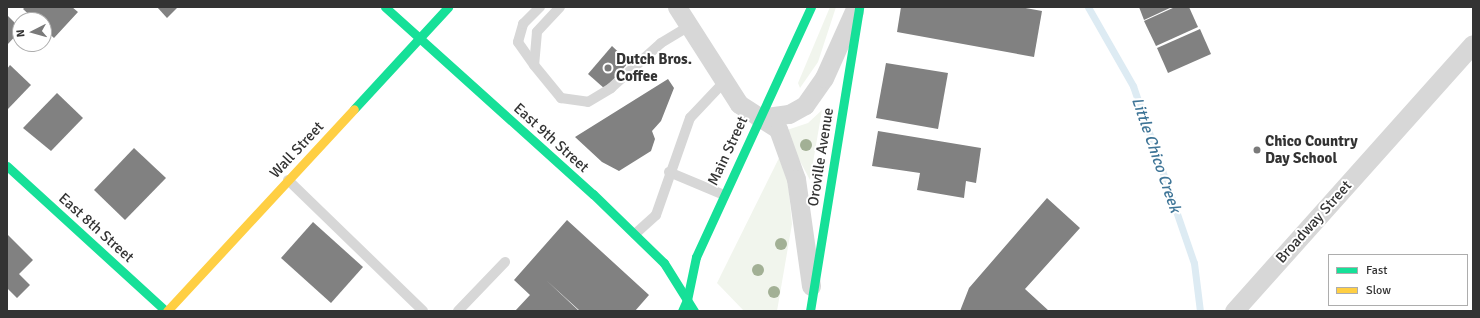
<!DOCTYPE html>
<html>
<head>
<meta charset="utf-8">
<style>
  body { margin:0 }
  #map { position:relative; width:1480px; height:318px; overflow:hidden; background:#fff; font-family:Signika,sans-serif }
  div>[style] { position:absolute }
  .green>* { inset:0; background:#f1f5ed }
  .stream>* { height:7px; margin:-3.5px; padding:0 3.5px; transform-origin:3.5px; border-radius:3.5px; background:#ddebf3 }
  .building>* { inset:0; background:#818181 }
  .lane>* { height:10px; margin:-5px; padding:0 5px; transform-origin:5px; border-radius:5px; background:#d7d7d7 }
  .street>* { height:19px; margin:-9.5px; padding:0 9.5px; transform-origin:9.5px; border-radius:9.5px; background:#d7d7d7 }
  .fast>* { height:9px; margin:-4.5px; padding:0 4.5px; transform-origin:4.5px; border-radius:4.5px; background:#16e098 }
  .slow>* { height:9px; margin:-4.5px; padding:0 4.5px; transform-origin:4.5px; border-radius:4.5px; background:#ffcf43 }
  .trees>* { width:12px; height:12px; margin:-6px; border-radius:50%; background:#a2b095 }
  .dots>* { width:11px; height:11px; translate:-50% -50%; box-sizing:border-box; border:2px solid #fff; border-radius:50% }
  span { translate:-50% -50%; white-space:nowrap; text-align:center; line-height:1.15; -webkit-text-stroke:4px #fff; paint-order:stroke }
  .poi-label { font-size:15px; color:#333; font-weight:700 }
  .left { translate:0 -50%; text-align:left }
  .street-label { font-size:15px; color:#333 }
  .water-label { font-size:16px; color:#3f7597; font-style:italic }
  .frame { position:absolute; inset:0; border:8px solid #333; pointer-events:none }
  .legend { position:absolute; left:1328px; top:254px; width:140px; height:52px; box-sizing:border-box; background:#fff; border:1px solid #adadad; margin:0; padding:5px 7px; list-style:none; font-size:12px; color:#333 }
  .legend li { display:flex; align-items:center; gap:8px; height:20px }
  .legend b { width:20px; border:1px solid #adadad }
  .north { position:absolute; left:12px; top:12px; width:40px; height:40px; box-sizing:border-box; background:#fff; border:1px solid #adadad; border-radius:50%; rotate:264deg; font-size:11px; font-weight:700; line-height:16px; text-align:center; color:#333 }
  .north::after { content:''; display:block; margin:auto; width:14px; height:18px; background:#7a7a7a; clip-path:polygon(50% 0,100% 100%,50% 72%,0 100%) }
</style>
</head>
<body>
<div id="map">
  <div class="green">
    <i style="clip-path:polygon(830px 7px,836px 7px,818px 62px,800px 88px,798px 83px)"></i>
    <i style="clip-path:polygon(822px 110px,810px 180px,784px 131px,808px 123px)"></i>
    <i style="clip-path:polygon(779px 158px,788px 182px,792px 224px,777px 311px,744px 311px,717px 283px)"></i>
  </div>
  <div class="stream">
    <i style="left:1088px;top:7px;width:91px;rotate:60.3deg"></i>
    <i style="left:1133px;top:86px;width:187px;rotate:71deg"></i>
    <i style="left:1194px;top:263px;width:48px;rotate:82.9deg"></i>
  </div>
  <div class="building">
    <i style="clip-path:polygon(25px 7px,72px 7px,78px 12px,54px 38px,44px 29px,44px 20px,35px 20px,23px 9px)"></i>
    <i style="clip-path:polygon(157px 7px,178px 7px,167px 18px)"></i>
    <i style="clip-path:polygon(901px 7px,1020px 7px,1042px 11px,1034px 57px,897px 32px)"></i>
    <i style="clip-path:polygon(1139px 7px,1172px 7px,1144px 20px)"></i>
    <i style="clip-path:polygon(1175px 7px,1189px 7px,1198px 27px,1156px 46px,1144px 21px)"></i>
    <i style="clip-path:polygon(7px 15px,20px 28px,20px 31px,7px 45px)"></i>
    <i style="clip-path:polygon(1200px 29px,1211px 54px,1168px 73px,1157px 48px)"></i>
    <i style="clip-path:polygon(612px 46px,629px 62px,605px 89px,588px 74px)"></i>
    <i style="clip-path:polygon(886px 63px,948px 73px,938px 129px,876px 118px)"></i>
    <i style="clip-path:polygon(10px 65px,31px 85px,7px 110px,7px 69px)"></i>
    <i style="clip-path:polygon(668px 79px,674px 88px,661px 121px,652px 131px,655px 139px,651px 151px,619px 171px,602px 162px,575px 137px)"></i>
    <i style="clip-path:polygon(57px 93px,83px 118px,51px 151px,23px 128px)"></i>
    <i style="clip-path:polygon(878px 131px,981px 148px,976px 183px,966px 181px,964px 198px,917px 190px,920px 173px,872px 166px)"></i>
    <i style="clip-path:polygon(134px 148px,166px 178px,125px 220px,94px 190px)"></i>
    <i style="clip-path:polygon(1047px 198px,1080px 228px,1025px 289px,1049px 311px,960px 311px,969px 288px)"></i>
    <i style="clip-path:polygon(567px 220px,649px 295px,635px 311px,580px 311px,546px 280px,579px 311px,515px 311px,530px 295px,514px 280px)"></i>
    <i style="clip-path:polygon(313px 222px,363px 267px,331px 303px,281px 258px)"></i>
    <i style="clip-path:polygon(7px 234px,33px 260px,19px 274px,30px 285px,17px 298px,7px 288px)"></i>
  </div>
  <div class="lane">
    <i style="left:560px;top:7px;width:34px;rotate:133deg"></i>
    <i style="left:537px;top:32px;width:33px;rotate:95deg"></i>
    <i style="left:534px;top:65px;width:43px;rotate:50.7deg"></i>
    <i style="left:561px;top:98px;width:27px;rotate:8deg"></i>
    <i style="left:588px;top:102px;width:27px;rotate:-31deg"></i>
    <i style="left:611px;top:88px;width:67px;rotate:-42deg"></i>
    <i style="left:661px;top:43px;width:33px;rotate:-31deg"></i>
    <i style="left:534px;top:65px;width:28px;rotate:-125deg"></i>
    <i style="left:518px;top:42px;width:19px;rotate:-74deg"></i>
    <i style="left:523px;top:24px;width:24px;rotate:-45deg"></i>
    <i style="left:669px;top:172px;width:60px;rotate:22.7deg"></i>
    <i style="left:288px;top:180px;width:188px;rotate:44.1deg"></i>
    <i style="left:635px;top:234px;width:28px;rotate:-42deg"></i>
    <i style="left:656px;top:215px;width:103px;rotate:-70.7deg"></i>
    <i style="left:690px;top:118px;width:50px;rotate:-46.6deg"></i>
    <i style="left:458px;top:311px;width:68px;rotate:-46.2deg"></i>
  </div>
  <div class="street">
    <i style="left:677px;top:7px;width:115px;rotate:57.4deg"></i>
    <i style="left:739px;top:104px;width:46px;rotate:32.7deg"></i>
    <i style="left:778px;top:129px;width:53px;rotate:70.2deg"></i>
    <i style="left:796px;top:179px;width:108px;rotate:82deg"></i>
    <i style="left:759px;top:118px;width:30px;rotate:-8deg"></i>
    <i style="left:789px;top:114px;width:18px;rotate:-29deg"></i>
    <i style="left:805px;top:105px;width:33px;rotate:-55deg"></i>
    <i style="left:824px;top:78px;width:73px;rotate:-65.9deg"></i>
    <i style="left:1234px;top:311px;width:358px;rotate:-48.2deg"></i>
  </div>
  <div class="fast">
    <i style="left:385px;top:7px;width:280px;rotate:42deg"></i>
    <i style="left:593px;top:194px;width:99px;rotate:44.2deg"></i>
    <i style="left:664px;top:263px;width:57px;rotate:58deg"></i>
    <i style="left:354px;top:109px;width:139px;rotate:-47.3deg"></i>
    <i style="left:7px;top:166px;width:215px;rotate:42.4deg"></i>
    <i style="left:682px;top:311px;width:12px;rotate:-66deg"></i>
    <i style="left:687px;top:300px;width:44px;rotate:-78.2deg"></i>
    <i style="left:696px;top:257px;width:275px;rotate:-65.3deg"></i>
    <i style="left:810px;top:311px;width:308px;rotate:-80.8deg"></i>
  </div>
  <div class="slow">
    <i style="left:167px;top:311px;width:275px;rotate:-47.2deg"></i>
  </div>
  <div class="trees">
    <i style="left:806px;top:145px"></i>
    <i style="left:781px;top:244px"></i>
    <i style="left:758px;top:270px"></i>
    <i style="left:774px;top:292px"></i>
  </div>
  <div class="dots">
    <i style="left:608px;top:68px;background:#7a7a7a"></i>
    <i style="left:1257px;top:150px;background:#7a7a7a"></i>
  </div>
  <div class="poi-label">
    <span class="left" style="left:616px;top:68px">Dutch Bros.<br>Coffee</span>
    <span class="left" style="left:1265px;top:150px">Chico Country<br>Day School</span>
  </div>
  <div class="street-label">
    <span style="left:551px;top:138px;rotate:42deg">East 9th Street</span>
    <span style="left:297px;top:150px;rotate:-47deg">Wall Street</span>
    <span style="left:728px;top:151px;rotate:-65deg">Main Street</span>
    <span style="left:821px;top:157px;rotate:-81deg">Oroville Avenue</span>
    <span style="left:1314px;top:222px;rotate:-48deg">Broadway Street</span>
    <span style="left:96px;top:228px;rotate:42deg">East 8th Street</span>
  </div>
  <div class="water-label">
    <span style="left:1156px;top:155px;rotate:71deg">Little Chico Creek</span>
  </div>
  <div class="frame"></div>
  <ul class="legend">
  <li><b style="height:5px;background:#16e098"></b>Fast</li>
  <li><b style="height:5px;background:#ffcf43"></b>Slow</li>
  </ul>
  <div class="north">N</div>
</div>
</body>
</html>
